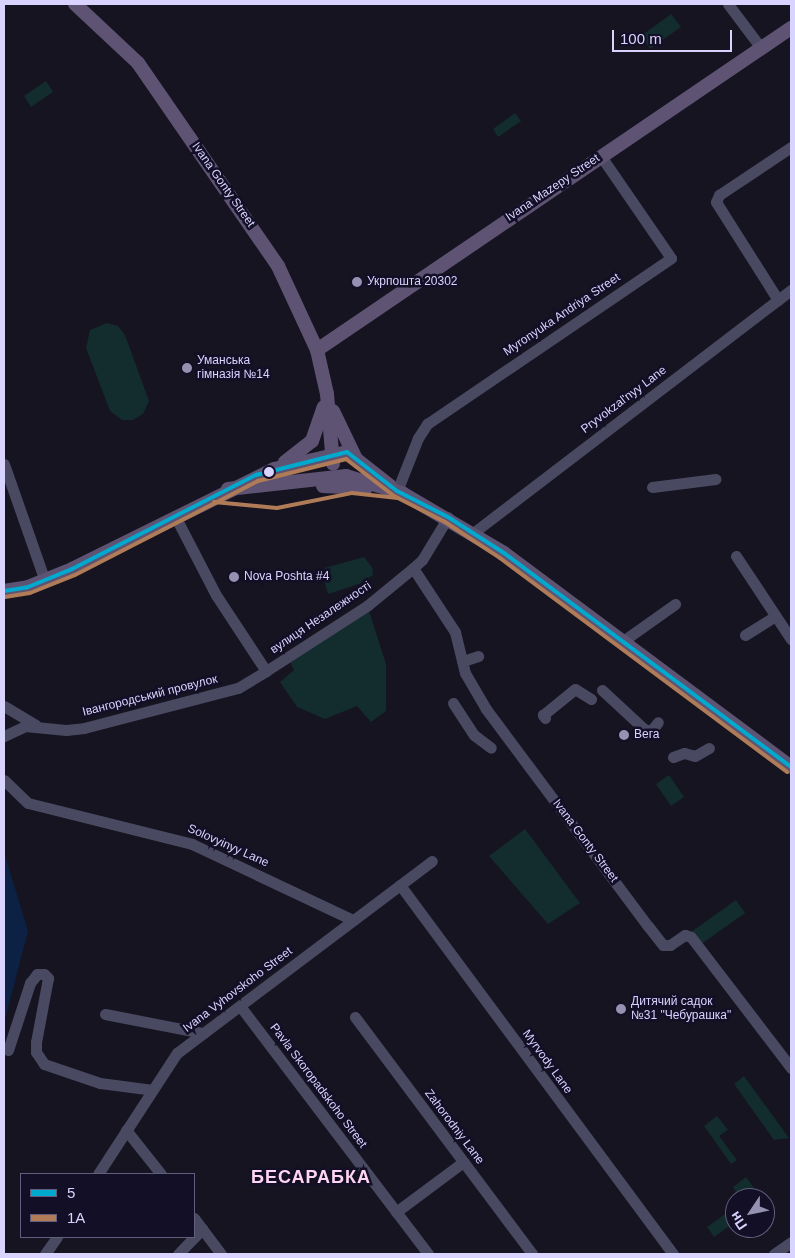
<!DOCTYPE html>
<html>
<head>
<meta charset="utf-8">
<style>
  body { margin:0 }
  #map { position:relative; width:795px; height:1258px; overflow:hidden; background:#161421; font-family:Helvetica,sans-serif }
  div>[style] { position:absolute }
  .green>* { inset:0; background:#132c2d }
  .water>* { inset:0; background:#0d2144 }
  .minor>* { height:11px; margin:-5.5px; padding:0 5.5px; transform-origin:5.5px; border-radius:5.5px; background:#4a4962 }
  .major>* { height:14px; margin:-7px; padding:0 7px; transform-origin:7px; border-radius:7px; background:#5e5373 }
  .bus-1>* { height:4px; margin:-2px; padding:0 2px; transform-origin:2px; border-radius:2px; background:#00a9ce }
  .bus-2>* { height:4px; margin:-2px; padding:0 2px; transform-origin:2px; border-radius:2px; background:#b07c57 }
  .dots>* { width:14px; height:14px; translate:-50% -50%; box-sizing:border-box; border:2px solid #130f26; border-radius:50% }
  span { translate:-50% -50%; white-space:nowrap; text-align:center; line-height:1.15; -webkit-text-stroke:5px #130f26; paint-order:stroke }
  .street-label { font-size:12px; color:#d9d4ff }
  .poi-label { font-size:12px; color:#d9d4ff }
  .left { translate:0 -50%; text-align:left }
  .district-label { font-size:18px; color:#ffd6f0; font-weight:700; letter-spacing:1px }
  .frame { position:absolute; inset:0; border:5px solid #d9d4ff; pointer-events:none }
  .legend { position:absolute; left:20px; top:1173px; width:175px; height:65px; box-sizing:border-box; background:#130f26; border:1px solid #625e7d; margin:0; padding:6px 9px; list-style:none; font-size:15px; color:#d9d4ff }
  .legend li { display:flex; align-items:center; gap:10px; height:25px }
  .legend b { width:25px; border:1px solid #625e7d }
  .north { position:absolute; left:725px; top:1188px; width:50px; height:50px; box-sizing:border-box; background:#130f26; border:1px solid #625e7d; border-radius:50%; rotate:236deg; font-size:14px; font-weight:700; line-height:20px; text-align:center; color:#d9d4ff }
  .north::after { content:''; display:block; margin:auto; width:18px; height:22px; background:#9591b1; clip-path:polygon(50% 0,100% 100%,50% 72%,0 100%) }
  .scale { position:absolute; left:612px; top:30px; width:120px; height:22px; box-sizing:border-box; border:2px solid #d9d4ff; border-top:0; padding-left:6px; font-size:15px; line-height:18px; white-space:nowrap; color:#d9d4ff; -webkit-text-stroke:4px #130f26; paint-order:stroke }
</style>
</head>
<body>
<div id="map">
  <div class="green">
    <i style="clip-path:polygon(671px 14px,681px 27px,650px 49px,641px 36px)"></i>
    <i style="clip-path:polygon(46px 81px,53px 92px,31px 107px,24px 96px)"></i>
    <i style="clip-path:polygon(515px 113px,521px 121px,498px 137px,493px 129px)"></i>
    <i style="clip-path:polygon(107px 323px,118px 326px,125px 335px,149px 401px,143px 414px,133px 420px,122px 420px,110px 411px,86px 348px,90px 330px)"></i>
    <i style="clip-path:polygon(364px 557px,372px 567px,373px 575px,359px 584px,328px 594px,321px 569px)"></i>
    <i style="clip-path:polygon(369px 611px,386px 664px,386px 711px,371px 722px,357px 706px,325px 719px,297px 707px,280px 682px,294px 670px,290px 662px)"></i>
    <i style="clip-path:polygon(669px 775px,684px 797px,671px 806px,656px 784px)"></i>
    <i style="clip-path:polygon(525px 829px,580px 903px,548px 924px,489px 856px)"></i>
    <i style="clip-path:polygon(736px 900px,745px 913px,700px 945px,691px 932px)"></i>
    <i style="clip-path:polygon(744px 1076px,789px 1138px,774px 1140px,734px 1084px)"></i>
    <i style="clip-path:polygon(717px 1116px,728px 1130px,719px 1136px,737px 1160px,731px 1164px,704px 1126px)"></i>
    <i style="clip-path:polygon(746px 1177px,757px 1192px,748px 1198px,740px 1198px,733px 1187px)"></i>
    <i style="clip-path:polygon(735px 1207px,735px 1222px,714px 1237px,707px 1227px)"></i>
  </div>
  <div class="water">
    <i style="clip-path:polygon(4px 852px,28px 931px,4px 1023px)"></i>
  </div>
  <div class="minor">
    <i style="left:728px;top:4px;width:55px;rotate:53.1deg"></i>
    <i style="left:778px;top:300px;width:116px;rotate:-122.3deg"></i>
    <i style="left:716px;top:202px;width:8px;rotate:-67deg"></i>
    <i style="left:719px;top:195px;width:87px;rotate:-33.7deg"></i>
    <i style="left:4px;top:464px;width:124px;rotate:70.7deg"></i>
    <i style="left:652px;top:487px;width:64px;rotate:-7.2deg"></i>
    <i style="left:397px;top:491px;width:57px;rotate:-68.4deg"></i>
    <i style="left:418px;top:438px;width:17px;rotate:-57deg"></i>
    <i style="left:427px;top:424px;width:295px;rotate:-34.2deg"></i>
    <i style="left:671px;top:258px;width:124px;rotate:-124.5deg"></i>
    <i style="left:175px;top:516px;width:89px;rotate:62.6deg"></i>
    <i style="left:216px;top:595px;width:91px;rotate:56.7deg"></i>
    <i style="left:266px;top:671px;width:121px;rotate:-32.9deg"></i>
    <i style="left:368px;top:605px;width:58px;rotate:-39.4deg"></i>
    <i style="left:413px;top:568px;width:12px;rotate:-42deg"></i>
    <i style="left:422px;top:560px;width:50px;rotate:-58.8deg"></i>
    <i style="left:473px;top:533px;width:400px;rotate:-37.4deg"></i>
    <i style="left:736px;top:556px;width:100px;rotate:56.5deg"></i>
    <i style="left:413px;top:568px;width:77px;rotate:56.7deg"></i>
    <i style="left:455px;top:632px;width:42px;rotate:76.3deg"></i>
    <i style="left:465px;top:673px;width:42px;rotate:59.7deg"></i>
    <i style="left:486px;top:709px;width:271px;rotate:53.3deg"></i>
    <i style="left:648px;top:926px;width:24px;rotate:52deg"></i>
    <i style="left:663px;top:945px;width:7px"></i>
    <i style="left:670px;top:945px;width:18px;rotate:-34deg"></i>
    <i style="left:685px;top:935px;width:6px;rotate:18deg"></i>
    <i style="left:691px;top:937px;width:165px;rotate:52.6deg"></i>
    <i style="left:745px;top:635px;width:36px;rotate:-32deg"></i>
    <i style="left:623px;top:641px;width:64px;rotate:-35.4deg"></i>
    <i style="left:463px;top:661px;width:16px;rotate:-18deg"></i>
    <i style="left:602px;top:690px;width:57px;rotate:42.9deg"></i>
    <i style="left:644px;top:729px;width:7px;rotate:16deg"></i>
    <i style="left:651px;top:731px;width:11px;rotate:-52deg"></i>
    <i style="left:453px;top:703px;width:38px;rotate:57deg"></i>
    <i style="left:474px;top:735px;width:21px;rotate:37deg"></i>
    <i style="left:4px;top:706px;width:37px;rotate:31deg"></i>
    <i style="left:545px;top:718px;width:4px;rotate:-124deg"></i>
    <i style="left:543px;top:715px;width:41px;rotate:-39.1deg"></i>
    <i style="left:575px;top:689px;width:19px;rotate:32deg"></i>
    <i style="left:4px;top:736px;width:23px;rotate:-25deg"></i>
    <i style="left:25px;top:726px;width:41px;rotate:5.6deg"></i>
    <i style="left:66px;top:730px;width:18px;rotate:-6deg"></i>
    <i style="left:84px;top:728px;width:159px;rotate:-14.6deg"></i>
    <i style="left:238px;top:688px;width:33px;rotate:-31deg"></i>
    <i style="left:673px;top:757px;width:12px;rotate:-20deg"></i>
    <i style="left:684px;top:753px;width:11px;rotate:15deg"></i>
    <i style="left:695px;top:756px;width:16px;rotate:-30deg"></i>
    <i style="left:4px;top:780px;width:33px;rotate:44deg"></i>
    <i style="left:28px;top:803px;width:169px;rotate:14deg"></i>
    <i style="left:192px;top:844px;width:178px;rotate:25.3deg"></i>
    <i style="left:400px;top:885px;width:459px;rotate:53.5deg"></i>
    <i style="left:240px;top:1006px;width:311px;rotate:52.8deg"></i>
    <i style="left:105px;top:1014px;width:100px;rotate:11deg"></i>
    <i style="left:355px;top:1017px;width:296px;rotate:53.2deg"></i>
    <i style="left:8px;top:1050px;width:71px;rotate:-71.8deg"></i>
    <i style="left:30px;top:983px;width:11px;rotate:-52deg"></i>
    <i style="left:37px;top:974px;width:7px"></i>
    <i style="left:44px;top:974px;width:6px;rotate:45deg"></i>
    <i style="left:48px;top:978px;width:65px;rotate:100.6deg"></i>
    <i style="left:36px;top:1042px;width:10px;rotate:90deg"></i>
    <i style="left:36px;top:1052px;width:14px;rotate:56deg"></i>
    <i style="left:44px;top:1064px;width:59px;rotate:18.7deg"></i>
    <i style="left:100px;top:1083px;width:53px;rotate:7.5deg"></i>
    <i style="left:126px;top:1130px;width:56px;rotate:51.5deg"></i>
    <i style="left:98px;top:1174px;width:145px;rotate:-56.9deg"></i>
    <i style="left:177px;top:1053px;width:319px;rotate:-37deg"></i>
    <i style="left:396px;top:1212px;width:84px;rotate:-36.7deg"></i>
    <i style="left:194px;top:1218px;width:45px;rotate:53.1deg"></i>
    <i style="left:45px;top:1254px;width:21px;rotate:-55deg"></i>
    <i style="left:178px;top:1254px;width:35px;rotate:-46deg"></i>
    <i style="left:774px;top:1254px;width:21px;rotate:-35deg"></i>
  </div>
  <div class="major">
    <i style="left:75px;top:4px;width:86px;rotate:43.1deg"></i>
    <i style="left:138px;top:63px;width:247px;rotate:55.4deg"></i>
    <i style="left:278px;top:266px;width:93px;rotate:65.1deg"></i>
    <i style="left:317px;top:350px;width:45px;rotate:77.2deg"></i>
    <i style="left:327px;top:394px;width:70px;rotate:85.1deg"></i>
    <i style="left:317px;top:350px;width:573px;rotate:-34.19deg"></i>
    <i style="left:333px;top:411px;width:53px;rotate:64.4deg"></i>
    <i style="left:285px;top:462px;width:34px;rotate:-38deg"></i>
    <i style="left:312px;top:441px;width:36px;rotate:-71deg"></i>
    <i style="left:323px;top:486px;width:43px;rotate:2.7deg"></i>
    <i style="left:228px;top:489px;width:119px;rotate:-6.3deg"></i>
    <i style="left:346px;top:476px;width:59px;rotate:16.9deg"></i>
    <i style="left:402px;top:493px;width:118px;rotate:30.5deg"></i>
    <i style="left:504px;top:553px;width:358px;rotate:36.7deg"></i>
    <i style="left:4px;top:591px;width:24px;rotate:-9deg"></i>
    <i style="left:28px;top:587px;width:48px;rotate:-22.2deg"></i>
    <i style="left:72px;top:569px;width:225px;rotate:-26.3deg"></i>
    <i style="left:274px;top:469px;width:75px;rotate:-13.1deg"></i>
    <i style="left:347px;top:452px;width:55px;rotate:38.3deg"></i>
  </div>
  <div class="bus-1">
    <i style="left:4px;top:591px;width:24px;rotate:-9deg"></i>
    <i style="left:28px;top:587px;width:48px;rotate:-22.2deg"></i>
    <i style="left:72px;top:569px;width:207px;rotate:-27.1deg"></i>
    <i style="left:256px;top:475px;width:94px;rotate:-14.2deg"></i>
    <i style="left:347px;top:452px;width:63px;rotate:38deg"></i>
    <i style="left:397px;top:491px;width:57px;rotate:27deg"></i>
    <i style="left:448px;top:517px;width:67px;rotate:32.7deg"></i>
    <i style="left:504px;top:553px;width:358px;rotate:36.7deg"></i>
  </div>
  <div class="bus-2">
    <i style="left:214px;top:502px;width:63px;rotate:5.4deg"></i>
    <i style="left:277px;top:508px;width:76px;rotate:-11.3deg"></i>
    <i style="left:352px;top:493px;width:46px;rotate:6.2deg"></i>
    <i style="left:5px;top:597px;width:25px;rotate:-9deg"></i>
    <i style="left:30px;top:593px;width:48px;rotate:-21.8deg"></i>
    <i style="left:75px;top:575px;width:206px;rotate:-27.2deg"></i>
    <i style="left:258px;top:481px;width:91px;rotate:-14deg"></i>
    <i style="left:346px;top:459px;width:61px;rotate:37.6deg"></i>
    <i style="left:394px;top:496px;width:57px;rotate:27deg"></i>
    <i style="left:445px;top:522px;width:66px;rotate:33.2deg"></i>
    <i style="left:500px;top:558px;width:358px;rotate:36.7deg"></i>
  </div>
  <div class="dots">
    <i style="left:357px;top:282px;background:#9591b1"></i>
    <i style="left:187px;top:368px;background:#9591b1"></i>
    <i style="left:269px;top:472px;background:#d9d4ff"></i>
    <i style="left:234px;top:577px;background:#9591b1"></i>
    <i style="left:624px;top:735px;background:#9591b1"></i>
    <i style="left:621px;top:1009px;background:#9591b1"></i>
  </div>
  <div class="street-label">
    <span style="left:223px;top:185px;rotate:55deg">Ivana Gonty Street</span>
    <span style="left:553px;top:188px;rotate:-34deg">Ivana Mazepy Street</span>
    <span style="left:562px;top:315px;rotate:-34deg">Myronyuka Andriya Street</span>
    <span style="left:624px;top:400px;rotate:-37deg">Pryvokzalʹnyy Lane</span>
    <span style="left:321px;top:618px;rotate:-34deg">вулиця Незалежності</span>
    <span style="left:150px;top:696px;rotate:-14deg">Івангородський провулок</span>
    <span style="left:585px;top:841px;rotate:53deg">Ivana Gonty Street</span>
    <span style="left:228px;top:846px;rotate:24deg">Solovyinyy Lane</span>
    <span style="left:238px;top:990px;rotate:-37deg">Ivana Vyhovskoho Street</span>
    <span style="left:547px;top:1062px;rotate:54deg">Myrvody Lane</span>
    <span style="left:318px;top:1086px;rotate:53deg">Pavla Skoropadskoho Street</span>
    <span style="left:454px;top:1127px;rotate:53deg">Zahorodniy Lane</span>
  </div>
  <div class="poi-label">
    <span class="left" style="left:367px;top:282px">Укрпошта 20302</span>
    <span class="left" style="left:197px;top:368px">Уманська<br>гімназія №14</span>
    <span class="left" style="left:244px;top:577px">Nova Poshta #4</span>
    <span class="left" style="left:634px;top:735px">Вега</span>
    <span class="left" style="left:631px;top:1009px">Дитячий садок<br>№31 "Чебурашка"</span>
  </div>
  <div class="district-label">
    <span style="left:311px;top:1177px">БЕСАРАБКА</span>
  </div>
  <div class="frame"></div>
  <ul class="legend">
  <li><b style="height:6px;background:#00a9ce"></b>5</li>
  <li><b style="height:6px;background:#b07c57"></b>1А</li>
  </ul>
  <div class="north">Пн</div>
  <div class="scale">100 m</div>
</div>
</body>
</html>
